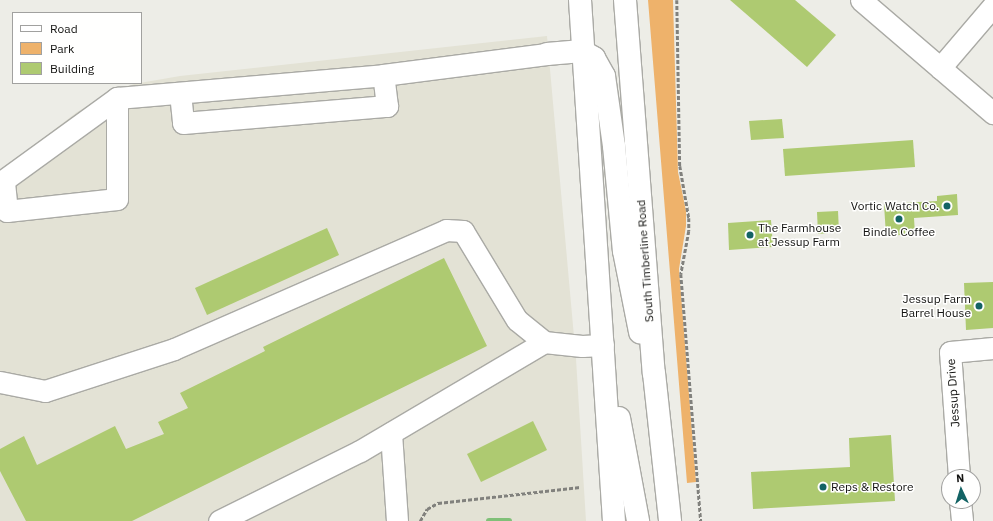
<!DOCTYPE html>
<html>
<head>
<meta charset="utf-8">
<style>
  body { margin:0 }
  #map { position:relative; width:993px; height:521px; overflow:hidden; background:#edede7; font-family:"IBM Plex Sans",sans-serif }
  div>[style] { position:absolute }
  .built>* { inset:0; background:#e3e2d5 }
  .green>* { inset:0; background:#eeb26b }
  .stream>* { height:6px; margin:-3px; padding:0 3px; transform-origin:3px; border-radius:3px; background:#80c078 }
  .building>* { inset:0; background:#aeca71 }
  .path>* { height:2.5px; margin-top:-1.25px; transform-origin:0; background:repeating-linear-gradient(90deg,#81817d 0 4px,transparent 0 6px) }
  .roads { filter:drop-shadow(1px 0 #aaaaa5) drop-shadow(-1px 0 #aaaaa5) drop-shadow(0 1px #aaaaa5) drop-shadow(0 -1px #aaaaa5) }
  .minor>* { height:21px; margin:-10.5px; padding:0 10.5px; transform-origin:10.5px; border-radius:10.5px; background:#fff }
  .major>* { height:22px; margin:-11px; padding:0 11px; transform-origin:11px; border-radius:11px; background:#fff }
  .dots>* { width:11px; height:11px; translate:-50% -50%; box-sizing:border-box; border:2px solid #fffffe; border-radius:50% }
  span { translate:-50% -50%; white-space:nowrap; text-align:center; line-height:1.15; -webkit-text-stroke:3px #fffffe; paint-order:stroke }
  .poi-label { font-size:12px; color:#131311 }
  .right { translate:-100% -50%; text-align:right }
  .left { translate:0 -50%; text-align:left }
  .street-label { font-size:12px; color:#131311 }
  .legend { position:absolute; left:12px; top:12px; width:130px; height:72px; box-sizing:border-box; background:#fffffe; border:1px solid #a1a19f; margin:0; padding:5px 7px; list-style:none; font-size:12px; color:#131311 }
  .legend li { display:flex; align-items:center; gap:8px; height:20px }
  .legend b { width:20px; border:1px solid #a1a19f }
  .north { position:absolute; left:941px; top:469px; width:40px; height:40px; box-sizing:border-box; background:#fffffe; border:1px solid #a1a19f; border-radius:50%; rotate:356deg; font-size:11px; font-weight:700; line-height:16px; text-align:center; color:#131311 }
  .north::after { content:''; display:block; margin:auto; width:14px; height:18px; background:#136364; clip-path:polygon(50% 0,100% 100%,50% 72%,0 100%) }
</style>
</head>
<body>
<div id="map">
  <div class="built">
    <i style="clip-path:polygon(547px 36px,576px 359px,586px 521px,0 521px,0 172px,77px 112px,108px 94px,134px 84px,180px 76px)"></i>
  </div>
  <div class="green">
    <i style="clip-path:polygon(648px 0,673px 0,678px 172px,686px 211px,686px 226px,679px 269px,696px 482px,687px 483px)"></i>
  </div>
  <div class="stream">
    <i style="left:489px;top:521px;width:20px"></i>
  </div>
  <div class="building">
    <i style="clip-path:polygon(730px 0,795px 0,836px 35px,807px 67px)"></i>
    <i style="clip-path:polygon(782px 119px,784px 138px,751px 140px,749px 121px)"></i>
    <i style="clip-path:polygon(913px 140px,915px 167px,785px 176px,783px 149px)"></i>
    <i style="clip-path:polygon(957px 194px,958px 215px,914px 218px,915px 234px,886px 236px,884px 204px,937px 201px,937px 196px)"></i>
    <i style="clip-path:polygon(838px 211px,839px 232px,818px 234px,817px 212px)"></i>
    <i style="clip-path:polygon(771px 220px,773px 247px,729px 250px,728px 223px)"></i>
    <i style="clip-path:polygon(327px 228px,339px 255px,207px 315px,195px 288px)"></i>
    <i style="clip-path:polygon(444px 258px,487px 346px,132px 521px,26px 521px,0 471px,0 449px,24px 436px,37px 465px,115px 426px,126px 449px,164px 434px,158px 422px,188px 408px,180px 393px,265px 351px,263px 347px)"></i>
    <i style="clip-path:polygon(993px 282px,993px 328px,966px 330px,964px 283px)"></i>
    <i style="clip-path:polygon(533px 421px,547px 450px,481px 482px,467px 454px)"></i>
    <i style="clip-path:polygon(891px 435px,895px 501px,753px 509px,751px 472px,850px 467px,849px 438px)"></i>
  </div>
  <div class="path">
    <i style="left:677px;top:0;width:166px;rotate:89deg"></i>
    <i style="left:680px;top:166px;width:53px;rotate:80.2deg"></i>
    <i style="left:689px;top:218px;width:13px;rotate:90deg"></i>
    <i style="left:689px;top:231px;width:44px;rotate:100.5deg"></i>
    <i style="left:681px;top:274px;width:248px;rotate:85.4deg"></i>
    <i style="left:420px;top:521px;width:14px;rotate:-60deg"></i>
    <i style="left:427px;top:509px;width:13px;rotate:-29deg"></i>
    <i style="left:438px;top:503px;width:143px;rotate:-6.4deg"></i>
  </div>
  <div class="roads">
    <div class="minor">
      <i style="left:861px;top:0;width:174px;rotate:40.6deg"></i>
      <i style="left:940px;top:68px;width:82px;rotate:-49.5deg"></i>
      <i style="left:180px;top:93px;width:30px;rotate:84deg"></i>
      <i style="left:183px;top:123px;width:205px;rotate:-4.8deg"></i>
      <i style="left:387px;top:106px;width:31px;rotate:-97deg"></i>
      <i style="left:117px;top:98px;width:101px;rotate:90deg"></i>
      <i style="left:117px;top:199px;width:111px;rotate:173.8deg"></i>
      <i style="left:7px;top:211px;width:31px;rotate:-96deg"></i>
      <i style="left:4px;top:180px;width:140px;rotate:-36deg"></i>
      <i style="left:117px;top:98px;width:267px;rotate:-4.9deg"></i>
      <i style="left:383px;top:75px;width:165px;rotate:-7.3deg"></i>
      <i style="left:0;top:382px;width:46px;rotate:11.3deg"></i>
      <i style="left:45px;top:391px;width:136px;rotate:-18deg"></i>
      <i style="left:174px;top:349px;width:297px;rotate:-23.6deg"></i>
      <i style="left:446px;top:230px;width:17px;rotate:3deg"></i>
      <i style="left:463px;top:231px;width:104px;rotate:58.8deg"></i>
      <i style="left:517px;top:320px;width:35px;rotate:39deg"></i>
      <i style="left:544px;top:342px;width:38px;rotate:6deg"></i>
      <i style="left:582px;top:346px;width:21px;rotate:-3deg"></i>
      <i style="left:391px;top:433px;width:88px;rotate:86.1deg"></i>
      <i style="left:959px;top:477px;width:125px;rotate:-94.1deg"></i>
      <i style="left:950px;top:352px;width:43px;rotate:-5.3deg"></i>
      <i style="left:960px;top:501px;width:20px;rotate:84deg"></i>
      <i style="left:219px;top:521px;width:157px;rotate:-26.4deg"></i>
      <i style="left:360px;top:451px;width:214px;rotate:-30.6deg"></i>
    </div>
    <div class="major">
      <i style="left:580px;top:0;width:522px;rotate:86.27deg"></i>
      <i style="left:625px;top:0;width:374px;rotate:85.6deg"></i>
      <i style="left:654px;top:373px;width:149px;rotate:83.8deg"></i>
      <i style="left:547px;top:54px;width:35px;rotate:-5deg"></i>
      <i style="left:582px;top:51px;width:14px;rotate:30deg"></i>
      <i style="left:594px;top:58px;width:21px;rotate:61deg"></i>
      <i style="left:604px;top:76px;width:71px;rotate:81.9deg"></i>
      <i style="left:614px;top:146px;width:105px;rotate:84.6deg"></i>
      <i style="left:624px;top:251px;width:83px;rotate:78.8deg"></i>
      <i style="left:619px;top:418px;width:105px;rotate:79.5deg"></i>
    </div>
  </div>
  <div class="dots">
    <i style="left:947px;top:206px;background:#136364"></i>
    <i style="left:899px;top:219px;background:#136364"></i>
    <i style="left:750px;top:235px;background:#136364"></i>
    <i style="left:979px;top:306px;background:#136364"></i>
    <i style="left:823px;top:487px;background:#136364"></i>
  </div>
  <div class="poi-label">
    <span class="right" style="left:939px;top:206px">Vortic Watch Co.</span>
    <span class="left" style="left:758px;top:235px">The Farmhouse<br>at Jessup Farm</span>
    <span style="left:899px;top:232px">Bindle Coffee</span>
    <span class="right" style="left:971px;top:306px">Jessup Farm<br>Barrel House</span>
    <span class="left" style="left:831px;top:487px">Reps &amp; Restore</span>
  </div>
  <div class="street-label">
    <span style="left:645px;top:261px;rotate:-94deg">South Timberline Road</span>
    <span style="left:953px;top:393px;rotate:-94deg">Jessup Drive</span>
  </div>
  <ul class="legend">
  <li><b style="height:5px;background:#fff"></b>Road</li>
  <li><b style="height:11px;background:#eeb26b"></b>Park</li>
  <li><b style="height:11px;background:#aeca71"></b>Building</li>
  </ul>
  <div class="north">N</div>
</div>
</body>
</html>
